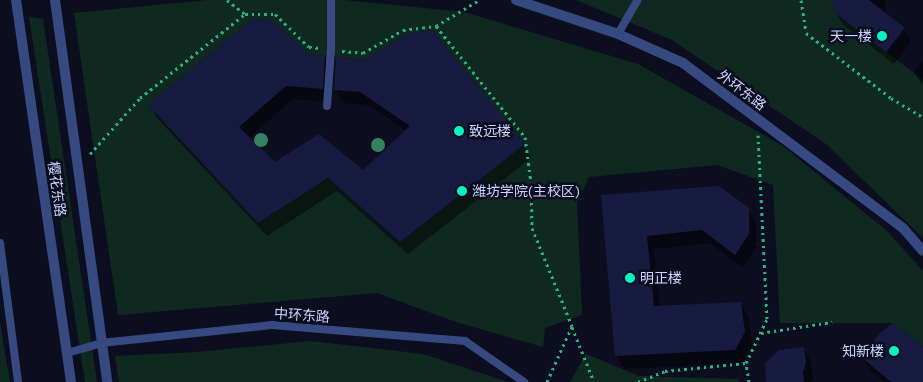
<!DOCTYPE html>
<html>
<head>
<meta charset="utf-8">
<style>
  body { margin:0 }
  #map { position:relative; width:923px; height:382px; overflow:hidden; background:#0c0e1f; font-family:"Work Sans","Noto Sans SC",sans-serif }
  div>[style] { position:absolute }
  .green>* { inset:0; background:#0f2921 }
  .shadow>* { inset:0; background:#0007 }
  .building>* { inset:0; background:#181b41 }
  .path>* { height:3px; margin-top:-1.5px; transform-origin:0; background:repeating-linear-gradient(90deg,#2ab382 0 2.5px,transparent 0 6.5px) }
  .service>* { height:8px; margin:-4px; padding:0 4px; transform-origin:4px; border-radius:4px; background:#364980 }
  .minor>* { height:10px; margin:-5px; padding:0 5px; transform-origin:5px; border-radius:5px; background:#364980 }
  .trees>* { width:14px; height:14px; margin:-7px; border-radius:50%; background:#34825f }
  .dots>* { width:14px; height:14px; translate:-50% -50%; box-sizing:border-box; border:2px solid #0c0e1f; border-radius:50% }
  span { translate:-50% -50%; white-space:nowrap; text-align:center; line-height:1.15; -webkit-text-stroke:5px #0c0e1f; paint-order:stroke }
  .poi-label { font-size:14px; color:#cad4ff }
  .right { translate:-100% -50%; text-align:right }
  .left { translate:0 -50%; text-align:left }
  .street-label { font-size:14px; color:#cad4ff }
</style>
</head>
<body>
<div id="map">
  <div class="green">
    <i style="clip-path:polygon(evenodd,207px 0,345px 0,464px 12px,638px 64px,783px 146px,887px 231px,923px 271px,923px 347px,893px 323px,780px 323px,773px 185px,717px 165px,589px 177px,577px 203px,582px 315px,545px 328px,543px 347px,456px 322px,377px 293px,118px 315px,74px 13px,207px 0,253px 19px,273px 21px,308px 54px,365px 60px,407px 34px,432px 30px,525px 144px,400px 242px,328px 178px,258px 223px,148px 105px,253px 19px)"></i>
    <i style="clip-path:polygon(576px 0,832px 0,834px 12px,923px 80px,923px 238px,826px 144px,672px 40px)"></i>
    <i style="clip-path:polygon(29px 17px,43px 19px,97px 382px,85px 382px)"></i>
    <i style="clip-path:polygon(0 323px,10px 382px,0 382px)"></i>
    <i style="clip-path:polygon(311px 341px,423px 354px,508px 382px,119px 382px,115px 356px,197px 352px)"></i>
    <i style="clip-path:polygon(586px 354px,639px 376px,738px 379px,739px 382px,570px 382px)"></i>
  </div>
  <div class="shadow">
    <i style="clip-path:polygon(833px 0,884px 0,886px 15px,904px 29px,911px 42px,894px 64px,843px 25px,835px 11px)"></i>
    <i style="clip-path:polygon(307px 56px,324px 57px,332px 71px,330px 102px,293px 99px,249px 138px,275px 164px,363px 171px,406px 131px,369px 105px,343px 103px,335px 90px,337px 59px,524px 145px,531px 158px,408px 254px,337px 191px,267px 236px,157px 118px,150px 105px)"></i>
    <i style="clip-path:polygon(923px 60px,923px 86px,914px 72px)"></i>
    <i style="clip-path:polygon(602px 196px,748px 209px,756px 223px,756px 248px,743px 268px,710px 243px,654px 249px,660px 307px,740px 303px,748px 316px,752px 346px,743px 363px,624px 369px,616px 356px)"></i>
    <i style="clip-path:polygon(803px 348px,811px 361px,813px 377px,811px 382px,768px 382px)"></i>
    <i style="clip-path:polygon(923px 348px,923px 382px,884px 382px,870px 370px,862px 357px)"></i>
  </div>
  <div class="building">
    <i style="clip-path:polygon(832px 0,869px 0,905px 28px,886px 52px,834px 12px)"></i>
    <i style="clip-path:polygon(253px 19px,273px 21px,308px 54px,325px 56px,323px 89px,286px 86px,239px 127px,275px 162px,319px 134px,363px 170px,410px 126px,360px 92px,334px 90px,336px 57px,365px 60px,407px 34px,432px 30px,525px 144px,400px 242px,328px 178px,258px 223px,148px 105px)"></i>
    <i style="clip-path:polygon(719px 186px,749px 208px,749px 234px,735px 255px,702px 230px,647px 236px,654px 306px,741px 302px,745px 332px,735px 350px,615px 356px,601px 195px)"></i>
    <i style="clip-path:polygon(893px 323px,923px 347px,923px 382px,891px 382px,861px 357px,880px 333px)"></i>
    <i style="clip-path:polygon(804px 347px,806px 363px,803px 372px,804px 382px,766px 382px,765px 363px,779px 350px)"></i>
  </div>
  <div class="path">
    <i style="left:227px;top:0;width:23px;rotate:38deg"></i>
    <i style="left:801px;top:0;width:33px;rotate:81deg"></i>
    <i style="left:806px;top:33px;width:107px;rotate:37.4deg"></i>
    <i style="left:891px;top:98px;width:37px;rotate:31deg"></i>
    <i style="left:436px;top:26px;width:50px;rotate:-31.2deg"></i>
    <i style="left:342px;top:51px;width:21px;rotate:5deg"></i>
    <i style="left:363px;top:53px;width:46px;rotate:-29.9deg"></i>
    <i style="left:403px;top:30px;width:33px;rotate:-7deg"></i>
    <i style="left:436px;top:26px;width:142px;rotate:51.3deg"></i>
    <i style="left:525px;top:137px;width:46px;rotate:82.6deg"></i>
    <i style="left:531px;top:183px;width:45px;rotate:88.7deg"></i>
    <i style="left:532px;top:228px;width:106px;rotate:67.8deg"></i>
    <i style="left:572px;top:326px;width:61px;rotate:114.1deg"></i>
    <i style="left:90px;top:154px;width:75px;rotate:-48.2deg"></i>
    <i style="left:140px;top:98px;width:134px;rotate:-38.7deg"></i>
    <i style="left:245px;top:14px;width:30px"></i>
    <i style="left:275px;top:14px;width:47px;rotate:44.1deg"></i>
    <i style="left:309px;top:47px;width:11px;rotate:5deg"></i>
    <i style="left:572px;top:327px;width:59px;rotate:68.2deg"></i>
    <i style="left:761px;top:333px;width:72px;rotate:-8.8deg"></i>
    <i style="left:638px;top:382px;width:29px;rotate:-22deg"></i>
    <i style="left:665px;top:371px;width:81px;rotate:-5.6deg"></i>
    <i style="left:749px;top:382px;width:19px;rotate:-99deg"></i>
    <i style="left:746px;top:363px;width:49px;rotate:-64.5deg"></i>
    <i style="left:767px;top:319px;width:184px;rotate:-92.8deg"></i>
  </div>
  <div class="service">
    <i style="left:618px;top:34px;width:39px;rotate:-60deg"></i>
    <i style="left:327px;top:106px;width:57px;rotate:-86deg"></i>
    <i style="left:331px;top:49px;width:49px;rotate:-90deg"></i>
    <i style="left:0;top:243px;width:140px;rotate:82.6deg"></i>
    <i style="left:67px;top:353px;width:35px;rotate:-16deg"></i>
    <i style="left:101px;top:343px;width:172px;rotate:-6deg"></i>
    <i style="left:272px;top:325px;width:194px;rotate:4.7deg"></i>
    <i style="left:465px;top:341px;width:72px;rotate:34.8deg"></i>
  </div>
  <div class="minor">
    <i style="left:16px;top:0;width:386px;rotate:81.8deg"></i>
    <i style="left:55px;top:0;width:386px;rotate:82.2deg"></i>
    <i style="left:516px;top:0;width:108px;rotate:18.4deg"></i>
    <i style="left:618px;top:34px;width:71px;rotate:24deg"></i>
    <i style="left:683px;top:63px;width:275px;rotate:36.9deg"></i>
    <i style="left:903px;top:228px;width:30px;rotate:49deg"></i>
  </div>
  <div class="trees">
    <i style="left:261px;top:140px"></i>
    <i style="left:378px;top:145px"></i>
  </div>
  <div class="dots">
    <i style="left:882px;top:36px;background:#00f5c5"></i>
    <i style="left:459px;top:131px;background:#00f5c5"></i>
    <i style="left:462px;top:191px;background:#00f5c5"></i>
    <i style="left:630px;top:278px;background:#00f5c5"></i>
    <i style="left:894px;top:351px;background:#00f5c5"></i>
  </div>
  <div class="poi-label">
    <span class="right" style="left:872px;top:36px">天一楼</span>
    <span class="left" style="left:469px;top:131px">致远楼</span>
    <span class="left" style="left:472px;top:191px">潍坊学院(主校区)</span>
    <span class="left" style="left:640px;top:278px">明正楼</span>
    <span class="right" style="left:884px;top:351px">知新楼</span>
  </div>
  <div class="street-label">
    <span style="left:742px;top:90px;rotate:37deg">外环东路</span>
    <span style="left:57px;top:189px;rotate:82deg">樱花东路</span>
    <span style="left:302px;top:315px;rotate:4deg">中环东路</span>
  </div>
</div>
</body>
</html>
